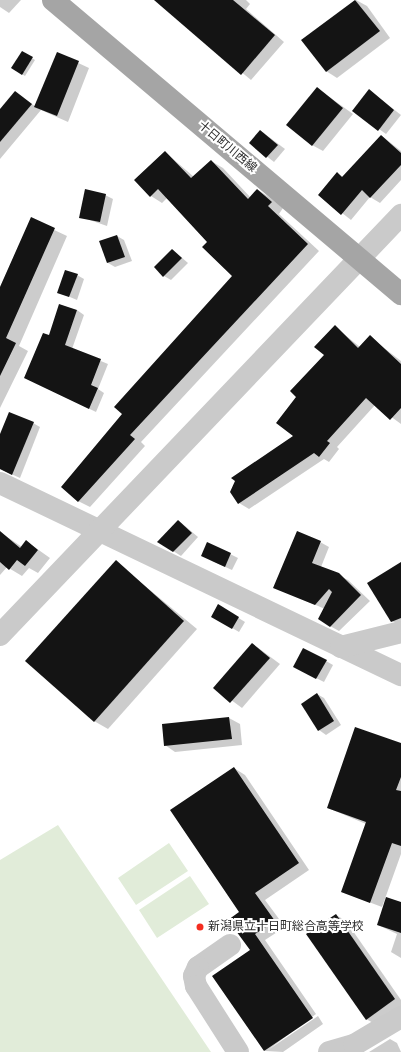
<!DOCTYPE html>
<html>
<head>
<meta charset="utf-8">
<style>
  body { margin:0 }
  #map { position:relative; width:401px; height:1052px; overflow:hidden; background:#fff; font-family:"Nunito Sans","Noto Sans JP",sans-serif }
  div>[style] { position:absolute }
  .green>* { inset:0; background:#e1ecd9 }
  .shadow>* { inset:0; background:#0003 }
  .building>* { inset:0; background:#141414 }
  .minor>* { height:22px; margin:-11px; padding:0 11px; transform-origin:11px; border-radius:11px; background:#cacaca }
  .major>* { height:22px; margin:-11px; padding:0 11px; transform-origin:11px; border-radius:11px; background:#a5a5a5 }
  .dots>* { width:11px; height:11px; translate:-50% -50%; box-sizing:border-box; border:2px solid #fff; border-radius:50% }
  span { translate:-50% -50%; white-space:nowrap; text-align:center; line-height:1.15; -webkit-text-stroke:4px #fff; paint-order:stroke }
  .street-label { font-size:12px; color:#2d2d2d }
  .poi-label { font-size:12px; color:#2d2d2d }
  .left { translate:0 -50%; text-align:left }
</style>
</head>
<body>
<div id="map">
  <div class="green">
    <i style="clip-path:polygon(58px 825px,211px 1052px,0 1052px,0 860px)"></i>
    <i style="clip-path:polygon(169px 843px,188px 871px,136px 905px,118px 878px)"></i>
    <i style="clip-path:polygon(190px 876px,209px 904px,157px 938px,139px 910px)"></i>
  </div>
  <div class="shadow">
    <i style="clip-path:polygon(0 0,21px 0,9px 13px,0 7px)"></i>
    <i style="clip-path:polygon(164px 0,246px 0,250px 4px,246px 9px,284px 42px,251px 80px,159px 4px)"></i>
    <i style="clip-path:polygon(356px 0,367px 6px,390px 38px,337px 78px,326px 71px,303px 40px)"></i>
    <i style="clip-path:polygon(22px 52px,35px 60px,25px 76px,12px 68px)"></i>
    <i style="clip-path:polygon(57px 53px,89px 68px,68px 122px,41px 110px,0 159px,0 110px,15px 92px,36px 107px)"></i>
    <i style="clip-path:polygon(317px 88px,353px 114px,323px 151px,312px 145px)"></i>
    <i style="clip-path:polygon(369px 90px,401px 115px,386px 134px,354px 111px)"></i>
    <i style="clip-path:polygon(261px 131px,285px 149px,274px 162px,250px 143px)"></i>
    <i style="clip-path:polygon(382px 136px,401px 151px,401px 180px,380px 203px,370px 197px,351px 220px,319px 195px,337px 173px,343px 177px)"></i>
    <i style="clip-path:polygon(165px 152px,194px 177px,211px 161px,223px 168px,251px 198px,258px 190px,269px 197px,283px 208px,279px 214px,319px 251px,141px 442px,145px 446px,90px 507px,78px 501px,124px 414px,233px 276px,208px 242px,167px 198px,162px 203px,151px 196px)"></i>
    <i style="clip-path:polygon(105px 195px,113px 199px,107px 226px,81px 217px)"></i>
    <i style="clip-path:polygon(31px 219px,67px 236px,19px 346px,28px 351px,0 408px,0 287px)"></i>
    <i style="clip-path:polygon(117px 236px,124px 240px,132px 261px,115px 267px,108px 263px)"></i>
    <i style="clip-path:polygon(173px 250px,188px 263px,171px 280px,164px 276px)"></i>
    <i style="clip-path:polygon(77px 275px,84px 279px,77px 300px,58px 292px)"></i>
    <i style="clip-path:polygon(77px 310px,84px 315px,72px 349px,108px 364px,98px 389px,104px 393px,96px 412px,32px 381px,49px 336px)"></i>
    <i style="clip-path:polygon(335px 327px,360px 347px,370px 337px,401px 361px,401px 424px,375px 405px,337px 447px,339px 449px,329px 462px,324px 459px,249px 509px,239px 503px,231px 492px,295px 436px,298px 397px,325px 355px)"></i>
    <i style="clip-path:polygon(33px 423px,40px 427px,20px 478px,0 469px,0 438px)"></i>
    <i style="clip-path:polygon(179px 521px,198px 537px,181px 556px,159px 542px)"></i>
    <i style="clip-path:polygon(0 532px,22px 547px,26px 541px,50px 558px,38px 573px,29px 568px,22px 576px,7px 567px,0 575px)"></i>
    <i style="clip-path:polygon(320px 542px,329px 547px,321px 567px,348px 580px,370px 601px,339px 631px,330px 626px,325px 609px,274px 587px)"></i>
    <i style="clip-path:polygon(230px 554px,238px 558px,232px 570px,210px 560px)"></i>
    <i style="clip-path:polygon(116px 562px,197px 629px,108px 729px,94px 721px)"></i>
    <i style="clip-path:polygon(401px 563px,401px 626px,392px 621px)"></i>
    <i style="clip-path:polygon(218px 605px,245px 622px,239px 632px,212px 616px)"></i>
    <i style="clip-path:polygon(253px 644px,280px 664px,242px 708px,215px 688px)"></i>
    <i style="clip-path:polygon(326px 661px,333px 665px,324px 682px,302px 671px)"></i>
    <i style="clip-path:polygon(317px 694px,324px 698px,341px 725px,326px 735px,319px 730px)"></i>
    <i style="clip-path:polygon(229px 718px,240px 724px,242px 745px,175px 752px,165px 745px,163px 725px)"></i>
    <i style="clip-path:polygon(401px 744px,401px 854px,382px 907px,342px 892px,366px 824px,328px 808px)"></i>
    <i style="clip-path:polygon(234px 768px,245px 775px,309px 870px,265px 900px,285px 927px,265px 940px,316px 1014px,268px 1050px,318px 1016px,323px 1024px,283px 1052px,265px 1051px,214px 976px,251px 950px,240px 912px)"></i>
    <i style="clip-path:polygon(401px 903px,401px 958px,391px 952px,397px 934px,378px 925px)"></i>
    <i style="clip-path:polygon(336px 915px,346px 921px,401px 1000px,401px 1008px,377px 1025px,366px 1019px)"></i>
    <i style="clip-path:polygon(390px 1039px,397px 1043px,401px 1052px,369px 1052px)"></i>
  </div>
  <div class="building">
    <i style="clip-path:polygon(154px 0,233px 0,275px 35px,241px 75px)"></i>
    <i style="clip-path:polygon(355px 0,380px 31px,326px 72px,301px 40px)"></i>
    <i style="clip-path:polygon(22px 51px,33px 57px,22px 75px,11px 68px)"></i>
    <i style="clip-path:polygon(57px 52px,79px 61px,57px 116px,34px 107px)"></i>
    <i style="clip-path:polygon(317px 87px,343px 108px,312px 146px,286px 125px)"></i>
    <i style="clip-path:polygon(369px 89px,394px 110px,378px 131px,352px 111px)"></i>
    <i style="clip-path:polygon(15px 91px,32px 104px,0 142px,0 109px)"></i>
    <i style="clip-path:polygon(260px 130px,278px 145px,266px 158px,249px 143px)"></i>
    <i style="clip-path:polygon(381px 135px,401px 153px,401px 165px,370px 198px,362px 190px,341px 215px,318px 195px,337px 172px,342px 177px)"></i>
    <i style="clip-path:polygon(165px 151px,191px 178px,211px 160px,248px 199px,257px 189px,272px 202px,268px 206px,308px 244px,130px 435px,135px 439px,78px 502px,61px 487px,122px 414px,114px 407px,232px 276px,202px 247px,207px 242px,158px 189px,150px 197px,134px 180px)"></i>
    <i style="clip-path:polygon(85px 189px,106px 194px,100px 222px,79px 218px)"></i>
    <i style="clip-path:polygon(31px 217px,55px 228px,6px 338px,16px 343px,0 376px,0 287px)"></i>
    <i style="clip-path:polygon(117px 235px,125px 257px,107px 263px,99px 241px)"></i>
    <i style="clip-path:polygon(172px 249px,182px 258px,163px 277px,154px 267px)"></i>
    <i style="clip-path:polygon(65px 270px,78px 274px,69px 297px,57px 293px)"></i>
    <i style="clip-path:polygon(59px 304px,77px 310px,65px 345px,101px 359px,91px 385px,98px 388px,89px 409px,24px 378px,43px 333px,49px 335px)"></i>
    <i style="clip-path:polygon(335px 325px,358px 348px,370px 335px,401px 364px,401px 408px,390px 420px,366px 398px,327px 441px,330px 443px,319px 457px,314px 453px,238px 504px,230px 492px,235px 481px,231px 478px,293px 436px,276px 423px,296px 397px,290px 391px,324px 355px,314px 347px)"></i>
    <i style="clip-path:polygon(9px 412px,34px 422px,12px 475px,0 469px,0 434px)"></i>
    <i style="clip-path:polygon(178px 520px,192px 533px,173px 552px,157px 542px)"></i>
    <i style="clip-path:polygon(0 531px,20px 548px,26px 540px,38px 550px,25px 566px,17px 560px,9px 570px,0 562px)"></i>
    <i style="clip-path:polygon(297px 531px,321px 541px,312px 563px,339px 573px,361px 595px,330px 627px,318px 619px,332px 592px,329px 589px,315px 605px,273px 588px)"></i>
    <i style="clip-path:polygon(207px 542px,231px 553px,225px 567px,201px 556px)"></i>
    <i style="clip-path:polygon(116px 560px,184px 621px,94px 722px,25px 661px)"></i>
    <i style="clip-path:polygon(401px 562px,401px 618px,391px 622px,367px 583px)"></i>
    <i style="clip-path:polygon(218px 604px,239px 617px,232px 629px,211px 617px)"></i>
    <i style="clip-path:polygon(252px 643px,270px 658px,230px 703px,213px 688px)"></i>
    <i style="clip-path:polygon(303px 648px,327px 660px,316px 679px,293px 667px)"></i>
    <i style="clip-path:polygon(317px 693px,334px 721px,318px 731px,301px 704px)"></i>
    <i style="clip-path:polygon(229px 717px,232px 739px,164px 746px,162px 724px)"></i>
    <i style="clip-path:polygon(355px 727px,401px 743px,401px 777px,396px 790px,401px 791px,401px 846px,392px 843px,370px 903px,341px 892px,366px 822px,327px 808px)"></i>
    <i style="clip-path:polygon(234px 767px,299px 863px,255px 893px,275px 921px,255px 934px,313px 1018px,264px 1051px,212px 976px,250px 950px,228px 920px,239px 912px,170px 810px)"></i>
    <i style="clip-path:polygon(386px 897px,401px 902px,401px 933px,377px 925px)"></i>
    <i style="clip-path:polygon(336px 914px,395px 999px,366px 1020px,306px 934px)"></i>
  </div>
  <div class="minor">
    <i style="left:0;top:483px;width:445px;rotate:25.6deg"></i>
    <i style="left:0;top:635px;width:581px;rotate:-46.33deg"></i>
    <i style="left:341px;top:647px;width:62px;rotate:-14deg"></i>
    <i style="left:230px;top:945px;width:39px;rotate:145deg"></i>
    <i style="left:198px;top:967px;width:10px;rotate:114deg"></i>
    <i style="left:194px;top:976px;width:10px;rotate:79deg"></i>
    <i style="left:196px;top:986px;width:78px;rotate:57.5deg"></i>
    <i style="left:329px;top:1052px;width:26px;rotate:-16deg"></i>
    <i style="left:354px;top:1045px;width:55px;rotate:-30.8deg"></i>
  </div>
  <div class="major">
    <i style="left:53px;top:0;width:456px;rotate:40.2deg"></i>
  </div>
  <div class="dots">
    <i style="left:200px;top:927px;background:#f42d20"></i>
  </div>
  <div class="street-label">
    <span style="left:227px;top:147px;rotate:40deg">十日町川西線</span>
  </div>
  <div class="poi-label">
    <span class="left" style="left:208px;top:927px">新潟県立十日町総合高等学校</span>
  </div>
</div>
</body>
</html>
